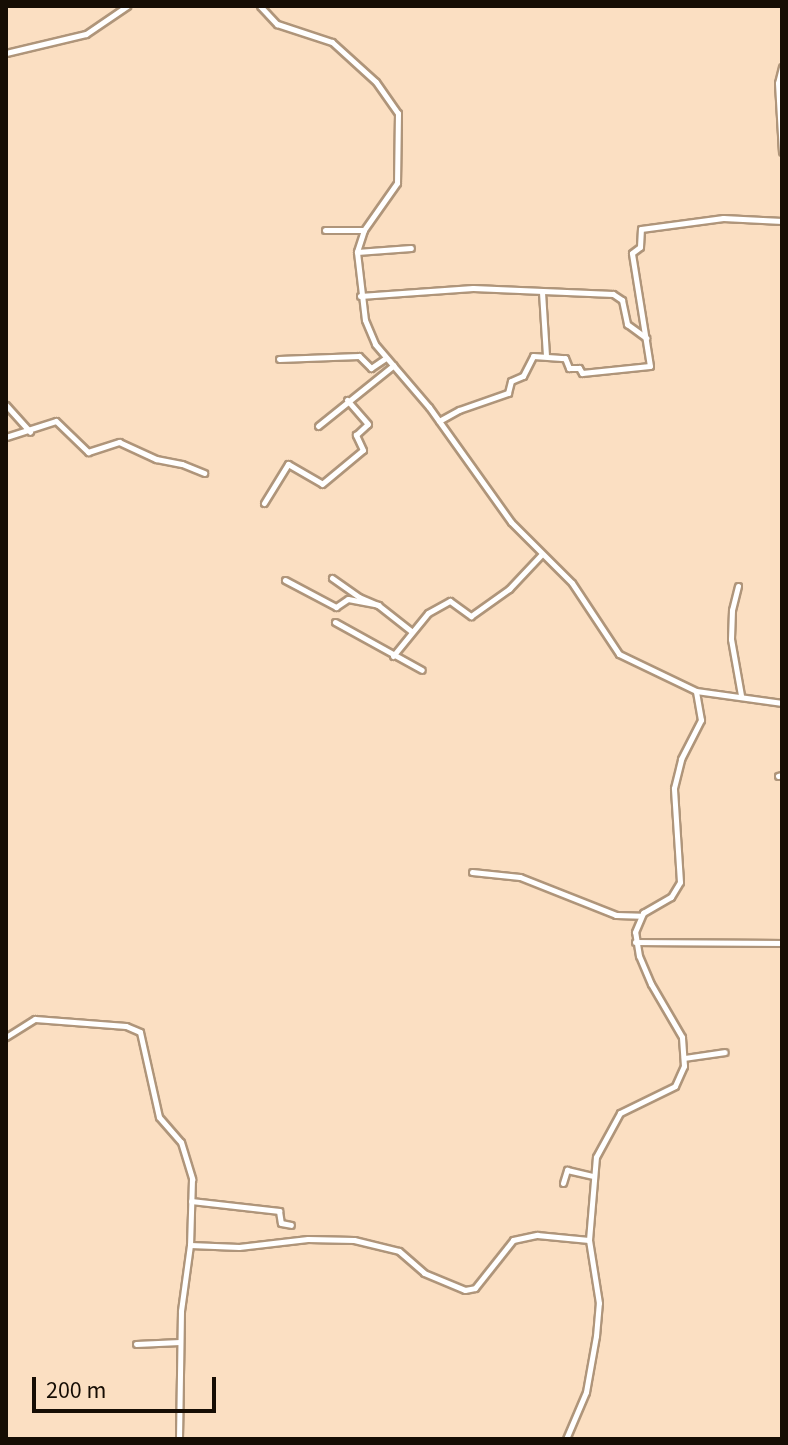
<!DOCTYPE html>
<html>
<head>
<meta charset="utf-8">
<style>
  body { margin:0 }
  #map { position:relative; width:788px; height:1445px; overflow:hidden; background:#fbdfc2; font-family:"Source Sans 3",sans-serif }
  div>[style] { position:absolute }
  .roads { filter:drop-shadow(2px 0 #af957a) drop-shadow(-2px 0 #af957a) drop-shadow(0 2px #af957a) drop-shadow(0 -2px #af957a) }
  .minor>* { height:5px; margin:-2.5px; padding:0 2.5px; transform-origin:2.5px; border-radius:2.5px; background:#fff }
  span { translate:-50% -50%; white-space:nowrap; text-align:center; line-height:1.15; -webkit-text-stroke:8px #fbdfc2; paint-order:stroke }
  .frame { position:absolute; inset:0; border:8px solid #160d04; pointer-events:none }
  .scale { position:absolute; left:32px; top:1377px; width:184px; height:36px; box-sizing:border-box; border:4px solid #160d04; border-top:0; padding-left:10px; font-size:24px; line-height:28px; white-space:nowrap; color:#160d04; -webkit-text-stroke:6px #fbdfc2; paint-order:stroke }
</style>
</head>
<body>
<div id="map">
  <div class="roads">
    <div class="minor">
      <i style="left:260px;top:6px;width:25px;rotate:47deg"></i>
      <i style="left:277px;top:24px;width:58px;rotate:18.1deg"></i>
      <i style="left:332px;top:42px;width:59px;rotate:42.3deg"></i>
      <i style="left:376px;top:82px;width:38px;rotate:55deg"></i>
      <i style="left:398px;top:113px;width:70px;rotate:90.8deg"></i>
      <i style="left:397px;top:183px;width:57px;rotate:125.1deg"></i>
      <i style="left:364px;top:230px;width:23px;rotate:108deg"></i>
      <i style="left:357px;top:252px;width:68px;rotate:83.3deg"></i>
      <i style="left:365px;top:320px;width:26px;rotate:67deg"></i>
      <i style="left:375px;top:344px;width:83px;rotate:49.4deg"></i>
      <i style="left:429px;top:407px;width:141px;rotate:54.5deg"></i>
      <i style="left:511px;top:522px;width:86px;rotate:45deg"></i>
      <i style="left:572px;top:583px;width:85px;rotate:56.5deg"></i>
      <i style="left:619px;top:654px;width:85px;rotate:25.7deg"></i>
      <i style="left:696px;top:691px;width:87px;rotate:7.9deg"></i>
      <i style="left:6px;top:53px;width:82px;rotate:-13.4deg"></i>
      <i style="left:86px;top:34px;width:50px;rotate:-34.3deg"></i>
      <i style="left:782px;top:67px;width:16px;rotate:104deg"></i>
      <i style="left:778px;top:83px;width:69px;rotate:86.7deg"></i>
      <i style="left:325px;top:230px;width:39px"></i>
      <i style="left:357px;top:252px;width:54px;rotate:-4.2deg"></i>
      <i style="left:542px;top:292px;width:64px;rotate:86.4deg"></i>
      <i style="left:360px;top:296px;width:113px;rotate:-4deg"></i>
      <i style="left:473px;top:288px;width:140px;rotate:2.5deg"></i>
      <i style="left:613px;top:294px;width:11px;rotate:34deg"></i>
      <i style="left:622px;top:300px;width:25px;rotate:78deg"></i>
      <i style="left:627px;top:324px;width:24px;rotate:36deg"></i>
      <i style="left:279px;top:359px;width:80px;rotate:-2.1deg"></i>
      <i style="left:359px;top:356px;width:17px;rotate:45deg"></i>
      <i style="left:371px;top:368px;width:18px;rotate:-34deg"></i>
      <i style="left:6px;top:405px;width:36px;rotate:48deg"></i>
      <i style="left:439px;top:421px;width:23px;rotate:-29deg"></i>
      <i style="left:459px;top:410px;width:52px;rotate:-19.1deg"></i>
      <i style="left:508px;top:393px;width:12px;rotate:-76deg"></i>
      <i style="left:511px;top:381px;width:13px;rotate:-23deg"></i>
      <i style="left:523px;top:376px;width:22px;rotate:-63deg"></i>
      <i style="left:533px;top:356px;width:32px;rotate:4deg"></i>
      <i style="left:565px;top:358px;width:11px;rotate:68deg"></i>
      <i style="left:569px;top:368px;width:10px"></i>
      <i style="left:579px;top:368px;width:6px;rotate:59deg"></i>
      <i style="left:582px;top:373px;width:68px;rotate:-5.9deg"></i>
      <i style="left:650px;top:366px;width:114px;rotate:-99.1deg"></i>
      <i style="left:632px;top:253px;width:10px;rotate:-37deg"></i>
      <i style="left:640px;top:247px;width:18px;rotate:-87deg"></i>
      <i style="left:641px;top:229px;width:83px;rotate:-7.6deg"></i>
      <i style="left:723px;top:218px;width:59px;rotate:2.9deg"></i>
      <i style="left:318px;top:426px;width:97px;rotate:-38.8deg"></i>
      <i style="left:6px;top:437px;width:52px;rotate:-17.7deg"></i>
      <i style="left:56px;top:421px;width:45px;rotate:44.1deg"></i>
      <i style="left:88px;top:452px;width:33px;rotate:-18deg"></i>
      <i style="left:119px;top:442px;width:41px;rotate:24.7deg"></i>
      <i style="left:156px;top:459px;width:26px;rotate:11deg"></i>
      <i style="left:182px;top:464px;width:24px;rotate:22deg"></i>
      <i style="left:264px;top:503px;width:46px;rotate:-58.4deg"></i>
      <i style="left:288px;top:464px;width:39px;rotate:30deg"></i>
      <i style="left:322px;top:484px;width:53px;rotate:-39.7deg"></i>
      <i style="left:363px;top:450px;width:17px;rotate:-115deg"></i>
      <i style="left:356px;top:435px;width:16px;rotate:-43deg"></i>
      <i style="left:368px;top:424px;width:32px;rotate:-131deg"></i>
      <i style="left:332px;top:578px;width:33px;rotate:35deg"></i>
      <i style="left:359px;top:597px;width:21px;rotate:23deg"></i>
      <i style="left:378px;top:605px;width:42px;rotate:38.2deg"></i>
      <i style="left:285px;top:580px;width:58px;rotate:27.9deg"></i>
      <i style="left:336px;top:607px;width:14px;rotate:-34deg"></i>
      <i style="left:348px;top:599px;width:31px;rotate:11deg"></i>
      <i style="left:738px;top:586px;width:25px;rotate:104deg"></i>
      <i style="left:732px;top:610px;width:29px;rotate:92deg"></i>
      <i style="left:731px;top:639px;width:57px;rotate:79.9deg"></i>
      <i style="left:335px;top:622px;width:99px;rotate:28.9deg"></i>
      <i style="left:393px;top:656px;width:55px;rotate:-50.9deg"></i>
      <i style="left:428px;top:613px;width:25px;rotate:-29deg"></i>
      <i style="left:450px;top:601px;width:26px;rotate:36deg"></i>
      <i style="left:471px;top:616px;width:47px;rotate:-35.4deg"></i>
      <i style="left:509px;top:589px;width:48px;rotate:-46.7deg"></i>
      <i style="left:778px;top:776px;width:4px;rotate:-14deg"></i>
      <i style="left:472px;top:872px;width:48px;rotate:5.9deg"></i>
      <i style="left:520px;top:877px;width:103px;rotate:21.6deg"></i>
      <i style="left:616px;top:915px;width:25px;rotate:2deg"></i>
      <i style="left:635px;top:942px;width:147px;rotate:0.4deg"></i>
      <i style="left:6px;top:1037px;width:34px;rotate:-32deg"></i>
      <i style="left:35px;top:1019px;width:91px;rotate:4.4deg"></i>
      <i style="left:126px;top:1026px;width:15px;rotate:23deg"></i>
      <i style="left:140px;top:1032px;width:87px;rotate:77.4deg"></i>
      <i style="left:159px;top:1117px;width:33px;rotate:49deg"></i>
      <i style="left:181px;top:1142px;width:39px;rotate:73deg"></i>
      <i style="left:192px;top:1179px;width:66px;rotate:91.7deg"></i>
      <i style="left:190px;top:1245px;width:67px;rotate:97.8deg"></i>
      <i style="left:181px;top:1311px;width:128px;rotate:90.9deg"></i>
      <i style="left:684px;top:1058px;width:41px;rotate:-8.3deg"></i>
      <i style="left:563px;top:1183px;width:14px;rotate:-73deg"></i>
      <i style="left:567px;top:1170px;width:26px;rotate:13deg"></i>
      <i style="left:191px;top:1201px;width:89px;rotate:6.5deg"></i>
      <i style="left:279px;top:1211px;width:12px;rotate:81deg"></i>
      <i style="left:281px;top:1223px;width:10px;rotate:11deg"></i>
      <i style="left:190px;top:1245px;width:49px;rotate:2.3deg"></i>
      <i style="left:239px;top:1247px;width:69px;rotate:-6.6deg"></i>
      <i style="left:308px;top:1239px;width:46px;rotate:1.2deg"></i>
      <i style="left:354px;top:1240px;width:46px;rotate:13.7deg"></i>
      <i style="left:399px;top:1251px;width:33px;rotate:41deg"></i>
      <i style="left:424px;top:1273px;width:44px;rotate:22.5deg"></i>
      <i style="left:465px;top:1290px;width:10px;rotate:-11deg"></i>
      <i style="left:475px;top:1288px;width:61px;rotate:-51.6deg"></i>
      <i style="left:513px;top:1240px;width:25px;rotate:-12deg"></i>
      <i style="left:537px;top:1235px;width:52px;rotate:5.5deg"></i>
      <i style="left:136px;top:1344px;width:44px;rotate:-2.6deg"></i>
      <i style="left:566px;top:1439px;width:51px;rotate:-66.9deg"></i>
      <i style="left:586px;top:1392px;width:57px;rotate:-79.9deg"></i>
      <i style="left:596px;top:1336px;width:33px;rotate:-85deg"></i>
      <i style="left:599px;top:1303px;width:64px;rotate:-99deg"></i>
      <i style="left:589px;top:1240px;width:83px;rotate:-85.2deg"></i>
      <i style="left:596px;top:1157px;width:50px;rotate:-61.4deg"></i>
      <i style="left:620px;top:1113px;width:61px;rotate:-26.1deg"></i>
      <i style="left:675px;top:1086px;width:22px;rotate:-66deg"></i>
      <i style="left:684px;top:1066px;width:29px;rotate:-94deg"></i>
      <i style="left:682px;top:1037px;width:61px;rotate:-120.3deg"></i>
      <i style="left:651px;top:984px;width:30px;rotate:-113deg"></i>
      <i style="left:639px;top:956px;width:24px;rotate:-99deg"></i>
      <i style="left:635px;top:932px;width:21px;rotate:-67deg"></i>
      <i style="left:643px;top:913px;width:32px;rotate:-30deg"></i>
      <i style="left:671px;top:897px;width:17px;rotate:-59deg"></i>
      <i style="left:680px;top:882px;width:94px;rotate:-93.7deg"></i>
      <i style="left:674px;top:788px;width:30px;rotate:-76deg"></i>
      <i style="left:681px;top:759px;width:44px;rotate:-62.9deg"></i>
      <i style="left:701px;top:720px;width:29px;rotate:-100deg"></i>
    </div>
  </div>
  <div class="frame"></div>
  <div class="scale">200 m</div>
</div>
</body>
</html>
